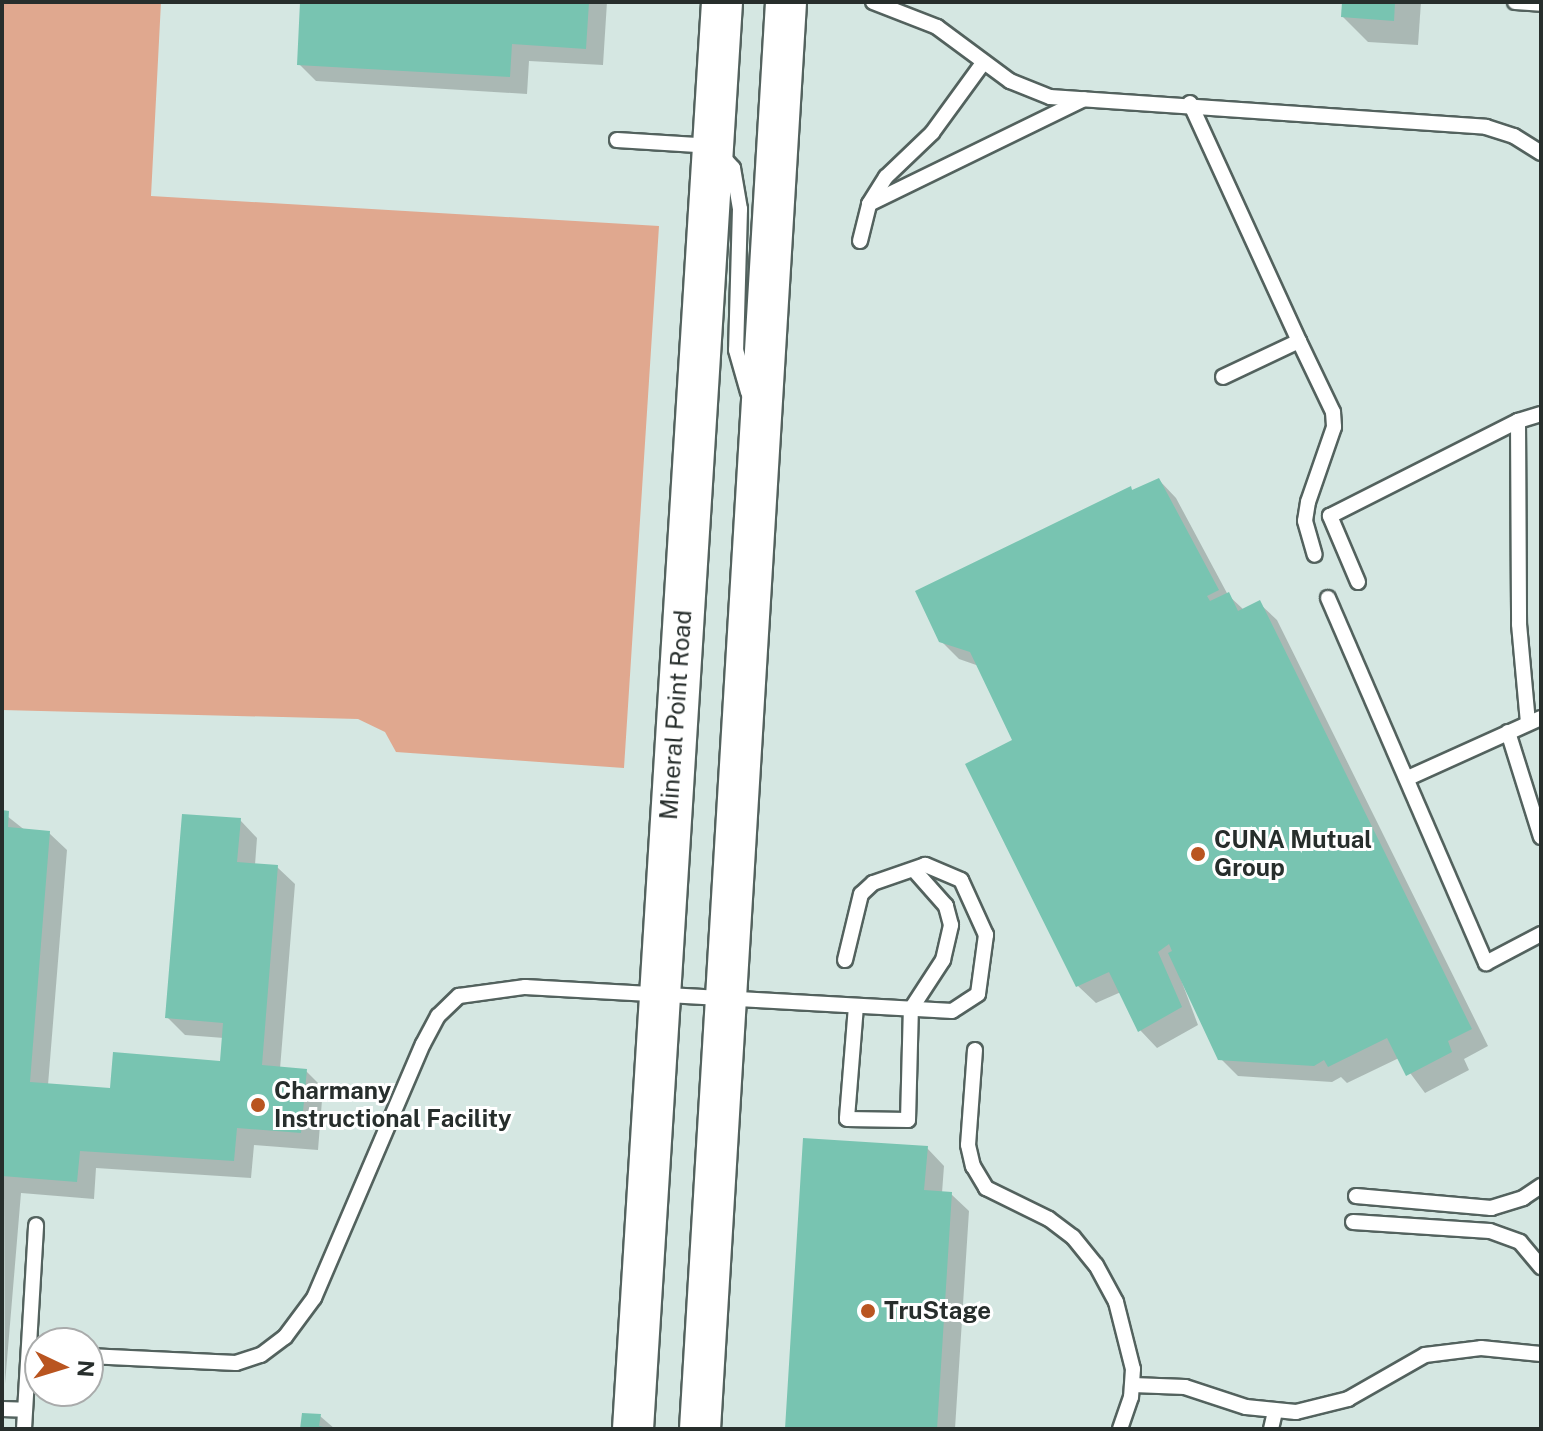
<!DOCTYPE html>
<html>
<head>
<meta charset="utf-8">
<style>
  body { margin:0 }
  #map { position:relative; width:1543px; height:1431px; overflow:hidden; background:#d5e7e2; font-family:"Public Sans",sans-serif }
  div>[style] { position:absolute }
  .green>* { inset:0; background:#e0a88f }
  .shadow>* { inset:0; background:#0003 }
  .building>* { inset:0; background:#78c4b1 }
  .roads { filter:drop-shadow(2px 0 #53625e) drop-shadow(-2px 0 #53625e) drop-shadow(0 2px #53625e) drop-shadow(0 -2px #53625e) }
  .service>* { height:14px; margin:-7px; padding:0 7px; transform-origin:7px; border-radius:7px; background:#fff }
  .secondary>* { height:40px; margin:-20px; padding:0 20px; transform-origin:20px; border-radius:20px; background:#fff }
  .dots>* { width:22px; height:22px; translate:-50% -50%; box-sizing:border-box; border:4px solid #fff; border-radius:50% }
  span { translate:-50% -50%; white-space:nowrap; text-align:center; line-height:1.15; -webkit-text-stroke:6px #fff; paint-order:stroke }
  .street-label { font-size:24px; color:#272e2c }
  .poi-label { font-size:24px; color:#272e2c; font-weight:700 }
  .left { translate:0 -50%; text-align:left }
  .frame { position:absolute; inset:0; border:4px solid #272e2c; pointer-events:none }
  .north { position:absolute; left:24px; top:1327px; width:80px; height:80px; box-sizing:border-box; background:#fff; border:2px solid #a9abab; border-radius:50%; rotate:94deg; font-size:22px; font-weight:700; line-height:32px; text-align:center; color:#272e2c }
  .north::after { content:''; display:block; margin:auto; width:28px; height:36px; background:#b95520; clip-path:polygon(50% 0,100% 100%,50% 72%,0 100%) }
</style>
</head>
<body>
<div id="map">
  <div class="green">
    <i style="clip-path:polygon(2px 2px,161px 2px,151px 196px,659px 226px,624px 768px,396px 752px,385px 732px,358px 719px,2px 710px)"></i>
  </div>
  <div class="shadow">
    <i style="clip-path:polygon(302px 2px,607px 2px,603px 65px,529px 61px,527px 94px,316px 81px,299px 64px)"></i>
    <i style="clip-path:polygon(1344px 2px,1421px 2px,1418px 45px,1368px 42px,1343px 17px)"></i>
    <i style="clip-path:polygon(1159px 480px,1176px 498px,1228px 595px,1244px 610px,1259px 603px,1277px 620px,1488px 1046px,1464px 1059px,1469px 1070px,1425px 1093px,1399px 1058px,1347px 1083px,1341px 1077px,1332px 1082px,1238px 1076px,1220px 1058px,1174px 961px,1198px 1025px,1157px 1048px,1140px 1030px,1121px 992px,1096px 1003px,1078px 986px,1015px 741px,979px 666px,959px 659px,941px 641px,1130px 488px,1134px 492px)"></i>
    <i style="clip-path:polygon(2px 812px,26px 831px,49px 833px,67px 850px,48px 1085px,112px 1090px,222px 1063px,224px 1038px,185px 1035px,168px 1018px,240px 820px,257px 838px,255px 865px,277px 867px,295px 884px,280px 1069px,306px 1071px,323px 1088px,318px 1150px,254px 1145px,251px 1178px,96px 1168px,94px 1199px,21px 1193px,5px 1384px)"></i>
    <i style="clip-path:polygon(927px 1148px,944px 1166px,942px 1193px,951px 1194px,969px 1211px,955px 1429px,787px 1429px)"></i>
    <i style="clip-path:polygon(320px 1416px,335px 1429px,302px 1429px)"></i>
  </div>
  <div class="building">
    <i style="clip-path:polygon(300px 2px,589px 2px,586px 49px,512px 44px,510px 77px,297px 65px)"></i>
    <i style="clip-path:polygon(1342px 2px,1395px 2px,1394px 21px,1341px 17px)"></i>
    <i style="clip-path:polygon(1159px 478px,1219px 590px,1207px 596px,1210px 601px,1229px 592px,1238px 611px,1260px 600px,1472px 1029px,1448px 1041px,1452px 1052px,1406px 1076px,1387px 1038px,1328px 1067px,1324px 1060px,1314px 1066px,1218px 1060px,1168px 953px,1172px 951px,1169px 944px,1158px 952px,1182px 1007px,1138px 1032px,1109px 972px,1076px 987px,965px 764px,1012px 740px,970px 652px,939px 642px,915px 591px,1131px 486px,1132px 490px)"></i>
    <i style="clip-path:polygon(2px 810px,9px 811px,8px 827px,50px 831px,30px 1082px,110px 1088px,113px 1052px,220px 1061px,223px 1023px,165px 1018px,182px 814px,241px 818px,237px 862px,278px 865px,262px 1065px,307px 1069px,301px 1133px,237px 1128px,234px 1161px,80px 1151px,77px 1182px,2px 1176px)"></i>
    <i style="clip-path:polygon(803px 1138px,928px 1146px,924px 1190px,952px 1192px,937px 1429px,785px 1429px)"></i>
    <i style="clip-path:polygon(302px 1413px,321px 1414px,319px 1426px,332px 1429px,300px 1429px)"></i>
  </div>
  <div class="roads">
    <div class="service">
      <i style="left:873px;top:2px;width:69px;rotate:21.3deg"></i>
      <i style="left:937px;top:27px;width:91px;rotate:36.5deg"></i>
      <i style="left:1010px;top:81px;width:43px;rotate:21.8deg"></i>
      <i style="left:1050px;top:97px;width:437px;rotate:3.9deg"></i>
      <i style="left:1486px;top:127px;width:29px;rotate:18deg"></i>
      <i style="left:1514px;top:136px;width:32px;rotate:32deg"></i>
      <i style="left:1515px;top:2px;width:26px;rotate:4deg"></i>
      <i style="left:1190px;top:103px;width:262px;rotate:65.4deg"></i>
      <i style="left:1299px;top:341px;width:84px;rotate:154.7deg"></i>
      <i style="left:617px;top:140px;width:96px;rotate:3.6deg"></i>
      <i style="left:713px;top:146px;width:30px;rotate:48deg"></i>
      <i style="left:733px;top:168px;width:42px;rotate:80.3deg"></i>
      <i style="left:740px;top:209px;width:141px;rotate:91.6deg"></i>
      <i style="left:736px;top:350px;width:44px;rotate:74.1deg"></i>
      <i style="left:869px;top:204px;width:239px;rotate:-26deg"></i>
      <i style="left:860px;top:241px;width:38px;rotate:-76deg"></i>
      <i style="left:869px;top:204px;width:32px;rotate:-58deg"></i>
      <i style="left:886px;top:177px;width:64px;rotate:-43.7deg"></i>
      <i style="left:932px;top:133px;width:87px;rotate:-53.9deg"></i>
      <i style="left:1299px;top:341px;width:79px;rotate:64.4deg"></i>
      <i style="left:1333px;top:412px;width:15px;rotate:86deg"></i>
      <i style="left:1334px;top:427px;width:79px;rotate:109.1deg"></i>
      <i style="left:1308px;top:502px;width:19px;rotate:99deg"></i>
      <i style="left:1305px;top:521px;width:35px;rotate:74deg"></i>
      <i style="left:1518px;top:421px;width:203px;rotate:89.7deg"></i>
      <i style="left:1519px;top:624px;width:99px;rotate:84.8deg"></i>
      <i style="left:1358px;top:582px;width:72px;rotate:-113deg"></i>
      <i style="left:1330px;top:516px;width:211px;rotate:-26.8deg"></i>
      <i style="left:1518px;top:421px;width:24px;rotate:-17deg"></i>
      <i style="left:1328px;top:598px;width:398px;rotate:66.6deg"></i>
      <i style="left:1486px;top:963px;width:62px;rotate:-27.8deg"></i>
      <i style="left:1508px;top:732px;width:110px;rotate:72.6deg"></i>
      <i style="left:1408px;top:778px;width:146px;rotate:-24.3deg"></i>
      <i style="left:856px;top:1006px;width:113px;rotate:94.6deg"></i>
      <i style="left:847px;top:1119px;width:61px;rotate:0.9deg"></i>
      <i style="left:908px;top:1120px;width:111px;rotate:-88.5deg"></i>
      <i style="left:911px;top:1009px;width:59px;rotate:-56.9deg"></i>
      <i style="left:943px;top:960px;width:36px;rotate:-77deg"></i>
      <i style="left:951px;top:925px;width:20px;rotate:-105deg"></i>
      <i style="left:946px;top:906px;width:47px;rotate:-131.5deg"></i>
      <i style="left:975px;top:1050px;width:95px;rotate:94.2deg"></i>
      <i style="left:968px;top:1145px;width:22px;rotate:77deg"></i>
      <i style="left:973px;top:1166px;width:26px;rotate:59deg"></i>
      <i style="left:986px;top:1188px;width:70px;rotate:26.2deg"></i>
      <i style="left:1049px;top:1219px;width:30px;rotate:37deg"></i>
      <i style="left:1073px;top:1237px;width:36px;rotate:51deg"></i>
      <i style="left:1096px;top:1265px;width:42px;rotate:61.6deg"></i>
      <i style="left:1116px;top:1302px;width:69px;rotate:75.8deg"></i>
      <i style="left:1133px;top:1369px;width:28px;rotate:94deg"></i>
      <i style="left:1131px;top:1397px;width:34px;rotate:109deg"></i>
      <i style="left:1356px;top:1196px;width:136px;rotate:5.1deg"></i>
      <i style="left:1491px;top:1208px;width:34px;rotate:-17deg"></i>
      <i style="left:1523px;top:1198px;width:22px;rotate:-34deg"></i>
      <i style="left:1353px;top:1222px;width:137px;rotate:3.8deg"></i>
      <i style="left:1490px;top:1231px;width:32px;rotate:20deg"></i>
      <i style="left:1520px;top:1242px;width:33px;rotate:50deg"></i>
      <i style="left:88px;top:1356px;width:148px;rotate:2.7deg"></i>
      <i style="left:236px;top:1363px;width:26px;rotate:-18deg"></i>
      <i style="left:261px;top:1355px;width:30px;rotate:-37deg"></i>
      <i style="left:285px;top:1337px;width:49px;rotate:-53.4deg"></i>
      <i style="left:314px;top:1298px;width:276px;rotate:-66.8deg"></i>
      <i style="left:423px;top:1044px;width:32px;rotate:-62deg"></i>
      <i style="left:438px;top:1016px;width:29px;rotate:-44deg"></i>
      <i style="left:459px;top:996px;width:67px;rotate:-7.8deg"></i>
      <i style="left:525px;top:987px;width:428px;rotate:3.2deg"></i>
      <i style="left:952px;top:1011px;width:31px;rotate:-33deg"></i>
      <i style="left:978px;top:994px;width:60px;rotate:-82.3deg"></i>
      <i style="left:986px;top:935px;width:60px;rotate:-114.4deg"></i>
      <i style="left:961px;top:880px;width:39px;rotate:-157deg"></i>
      <i style="left:925px;top:865px;width:55px;rotate:160.9deg"></i>
      <i style="left:873px;top:883px;width:16px;rotate:137deg"></i>
      <i style="left:861px;top:894px;width:68px;rotate:103.6deg"></i>
      <i style="left:1133px;top:1385px;width:52px;rotate:2.2deg"></i>
      <i style="left:1185px;top:1387px;width:64px;rotate:18.2deg"></i>
      <i style="left:1246px;top:1407px;width:50px;rotate:5.7deg"></i>
      <i style="left:1296px;top:1412px;width:54px;rotate:-14deg"></i>
      <i style="left:1348px;top:1399px;width:89px;rotate:-29.7deg"></i>
      <i style="left:1425px;top:1355px;width:56px;rotate:-7.1deg"></i>
      <i style="left:1481px;top:1348px;width:60px;rotate:5.7deg"></i>
      <i style="left:2px;top:1409px;width:23px;rotate:2deg"></i>
      <i style="left:24px;top:1429px;width:204px;rotate:-86.6deg"></i>
      <i style="left:1271px;top:1429px;width:17px;rotate:-77deg"></i>
    </div>
    <div class="secondary">
      <i style="left:633px;top:1429px;width:1430px;rotate:-86.43deg"></i>
      <i style="left:700px;top:1429px;width:1430px;rotate:-86.55deg"></i>
    </div>
  </div>
  <div class="dots">
    <i style="left:1198px;top:854px;background:#b95520"></i>
    <i style="left:258px;top:1105px;background:#b95520"></i>
    <i style="left:868px;top:1311px;background:#b95520"></i>
  </div>
  <div class="street-label">
    <span style="left:676px;top:715px;rotate:-86deg">Mineral Point Road</span>
  </div>
  <div class="poi-label">
    <span class="left" style="left:1214px;top:854px">CUNA Mutual<br>Group</span>
    <span class="left" style="left:274px;top:1105px">Charmany<br>Instructional Facility</span>
    <span class="left" style="left:884px;top:1311px">TruStage</span>
  </div>
  <div class="frame"></div>
  <div class="north">N</div>
</div>
</body>
</html>
